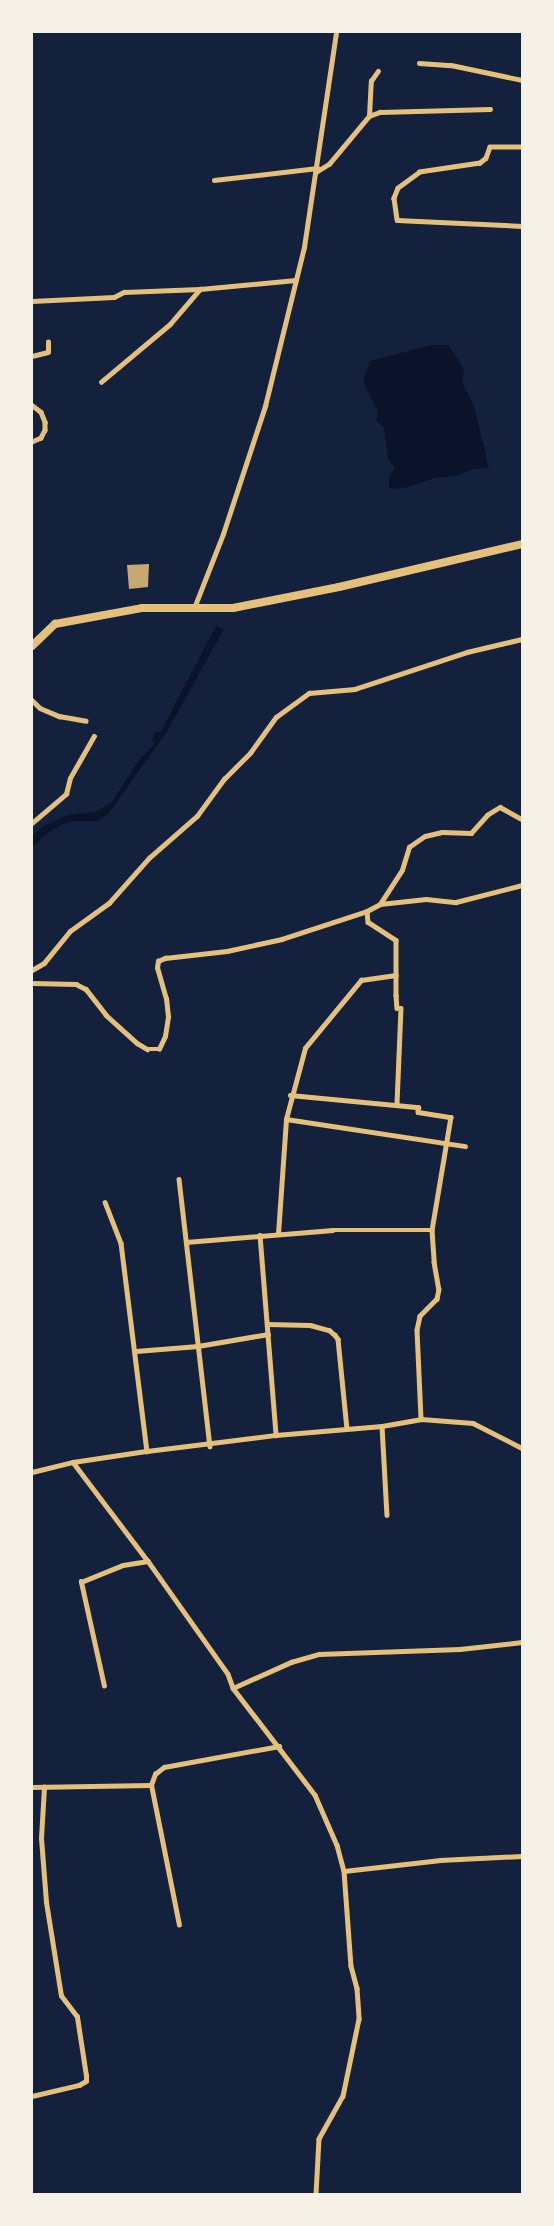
<!DOCTYPE html>
<html>
<head>
<meta charset="utf-8">
<style>
  body { margin:0 }
  #map { position:relative; width:554px; height:2226px; overflow:hidden; background:#14213d; font-family:Cabin,sans-serif }
  div>[style] { position:absolute }
  .water>* { inset:0; background:#0b132b }
  .building>* { inset:0; background:#c6a872 }
  .minor>* { height:4.5px; margin:-2.25px; padding:0 2.25px; transform-origin:2.25px; border-radius:2.25px; background:#e5c07b }
  .trunk>* { height:8px; margin:-4px; padding:0 4px; transform-origin:4px; border-radius:4px; background:#e5c07b }
  span { translate:-50% -50%; white-space:nowrap; text-align:center; line-height:1.15; -webkit-text-stroke:6px #f6f1e7; paint-order:stroke }
  .frame { position:absolute; inset:0; border:33px solid #f6f1e7; pointer-events:none }
</style>
</head>
<body>
<div id="map">
  <div class="water">
    <i style="clip-path:polygon(431px 345px,448px 345px,464px 369px,462px 382px,474px 406px,489px 468px,473px 469px,456px 476px,435px 478px,404px 488px,392px 489px,389px 488px,389px 478px,395px 468px,388px 459px,384px 428px,376px 421px,378px 412px,363px 381px,370px 361px)"></i>
    <i style="clip-path:polygon(216px 626px,224px 629px,168px 730px,109px 813px,98px 821px,73px 821px,63px 824px,45px 835px,32px 847px,32px 837px,42px 827px,67px 815px,95px 812px,111px 803px,139px 760px,155px 744px,152px 741px,154px 733px,161px 731px)"></i>
  </div>
  <div class="building">
    <i style="clip-path:polygon(149px 564px,148px 587px,129px 589px,127px 565px)"></i>
  </div>
  <div class="minor">
    <i style="left:419px;top:63px;width:32px;rotate:4deg"></i>
    <i style="left:451px;top:65px;width:73px;rotate:11.9deg"></i>
    <i style="left:369px;top:116px;width:35px;rotate:-87deg"></i>
    <i style="left:371px;top:81px;width:12px;rotate:-55deg"></i>
    <i style="left:522px;top:147px;width:32px;rotate:180deg"></i>
    <i style="left:490px;top:147px;width:12px;rotate:110deg"></i>
    <i style="left:486px;top:158px;width:8px;rotate:140deg"></i>
    <i style="left:480px;top:163px;width:61px;rotate:171.5deg"></i>
    <i style="left:420px;top:172px;width:27px;rotate:144deg"></i>
    <i style="left:398px;top:188px;width:11px;rotate:112deg"></i>
    <i style="left:394px;top:198px;width:22px;rotate:82deg"></i>
    <i style="left:397px;top:220px;width:125px;rotate:2.7deg"></i>
    <i style="left:316px;top:172px;width:15px;rotate:-32deg"></i>
    <i style="left:329px;top:164px;width:62px;rotate:-50.2deg"></i>
    <i style="left:369px;top:116px;width:12px;rotate:-20deg"></i>
    <i style="left:380px;top:112px;width:110px;rotate:-1.6deg"></i>
    <i style="left:214px;top:180px;width:104px;rotate:-6.6deg"></i>
    <i style="left:32px;top:301px;width:82px;rotate:-2.8deg"></i>
    <i style="left:114px;top:297px;width:11px;rotate:-27deg"></i>
    <i style="left:124px;top:292px;width:76px;rotate:-2.3deg"></i>
    <i style="left:32px;top:356px;width:16px;rotate:-14deg"></i>
    <i style="left:48px;top:352px;width:10px;rotate:-90deg"></i>
    <i style="left:101px;top:382px;width:90px;rotate:-40deg"></i>
    <i style="left:170px;top:324px;width:46px;rotate:-49.4deg"></i>
    <i style="left:200px;top:289px;width:96px;rotate:-5.4deg"></i>
    <i style="left:32px;top:405px;width:11px;rotate:38deg"></i>
    <i style="left:41px;top:412px;width:11px;rotate:68deg"></i>
    <i style="left:45px;top:422px;width:8px;rotate:90deg"></i>
    <i style="left:45px;top:430px;width:9px;rotate:117deg"></i>
    <i style="left:41px;top:438px;width:10px;rotate:156deg"></i>
    <i style="left:194px;top:608px;width:79px;rotate:-68.6deg"></i>
    <i style="left:223px;top:534px;width:135px;rotate:-71.8deg"></i>
    <i style="left:265px;top:406px;width:164px;rotate:-76.2deg"></i>
    <i style="left:304px;top:247px;width:217px;rotate:-81.5deg"></i>
    <i style="left:32px;top:700px;width:11px;rotate:45deg"></i>
    <i style="left:40px;top:708px;width:21px;rotate:23deg"></i>
    <i style="left:59px;top:716px;width:27px;rotate:10deg"></i>
    <i style="left:32px;top:823px;width:45px;rotate:-40.5deg"></i>
    <i style="left:66px;top:794px;width:16px;rotate:-76deg"></i>
    <i style="left:70px;top:778px;width:48px;rotate:-60.3deg"></i>
    <i style="left:380px;top:904px;width:46px;rotate:-6.2deg"></i>
    <i style="left:426px;top:899px;width:30px;rotate:6deg"></i>
    <i style="left:456px;top:902px;width:68px;rotate:-14.4deg"></i>
    <i style="left:367px;top:911px;width:11px;rotate:85deg"></i>
    <i style="left:368px;top:922px;width:33px;rotate:33deg"></i>
    <i style="left:396px;top:940px;width:55px;rotate:90deg"></i>
    <i style="left:396px;top:995px;width:13px;rotate:86deg"></i>
    <i style="left:397px;top:1008px;width:4px"></i>
    <i style="left:401px;top:1008px;width:97px;rotate:92.4deg"></i>
    <i style="left:32px;top:970px;width:14px;rotate:-30deg"></i>
    <i style="left:44px;top:963px;width:41px;rotate:-50.9deg"></i>
    <i style="left:70px;top:931px;width:48px;rotate:-35.7deg"></i>
    <i style="left:109px;top:903px;width:60px;rotate:-48.4deg"></i>
    <i style="left:149px;top:858px;width:64px;rotate:-41.2deg"></i>
    <i style="left:197px;top:816px;width:46px;rotate:-53.9deg"></i>
    <i style="left:224px;top:779px;width:37px;rotate:-45deg"></i>
    <i style="left:250px;top:753px;width:44px;rotate:-54.2deg"></i>
    <i style="left:276px;top:717px;width:41px;rotate:-36deg"></i>
    <i style="left:309px;top:693px;width:46px;rotate:-5deg"></i>
    <i style="left:355px;top:689px;width:118px;rotate:-18.3deg"></i>
    <i style="left:467px;top:652px;width:57px;rotate:-13.3deg"></i>
    <i style="left:32px;top:983px;width:44px;rotate:1.3deg"></i>
    <i style="left:76px;top:984px;width:11px;rotate:27deg"></i>
    <i style="left:86px;top:989px;width:33px;rotate:52deg"></i>
    <i style="left:106px;top:1015px;width:42px;rotate:42.1deg"></i>
    <i style="left:137px;top:1043px;width:12px;rotate:31deg"></i>
    <i style="left:147px;top:1049px;width:12px"></i>
    <i style="left:159px;top:1049px;width:14px;rotate:-65deg"></i>
    <i style="left:165px;top:1036px;width:19px;rotate:-81deg"></i>
    <i style="left:168px;top:1017px;width:18px;rotate:-96deg"></i>
    <i style="left:166px;top:999px;width:32px;rotate:-106deg"></i>
    <i style="left:157px;top:968px;width:7px;rotate:-82deg"></i>
    <i style="left:158px;top:961px;width:8px;rotate:-23deg"></i>
    <i style="left:165px;top:958px;width:62px;rotate:-6.4deg"></i>
    <i style="left:227px;top:951px;width:56px;rotate:-12.3deg"></i>
    <i style="left:282px;top:939px;width:89px;rotate:-18.2deg"></i>
    <i style="left:367px;top:911px;width:15px;rotate:-28deg"></i>
    <i style="left:380px;top:904px;width:40px;rotate:-57.1deg"></i>
    <i style="left:402px;top:870px;width:24px;rotate:-73deg"></i>
    <i style="left:409px;top:847px;width:19px;rotate:-35deg"></i>
    <i style="left:425px;top:836px;width:17px;rotate:-13deg"></i>
    <i style="left:442px;top:832px;width:29px;rotate:2deg"></i>
    <i style="left:471px;top:833px;width:24px;rotate:-48deg"></i>
    <i style="left:487px;top:815px;width:15px;rotate:-32deg"></i>
    <i style="left:500px;top:807px;width:25px;rotate:29deg"></i>
    <i style="left:290px;top:1095px;width:129px;rotate:5.4deg"></i>
    <i style="left:418px;top:1107px;width:5px;rotate:90deg"></i>
    <i style="left:418px;top:1112px;width:33px;rotate:9deg"></i>
    <i style="left:451px;top:1117px;width:115px;rotate:99.5deg"></i>
    <i style="left:432px;top:1230px;width:32px;rotate:86deg"></i>
    <i style="left:434px;top:1262px;width:27px;rotate:80deg"></i>
    <i style="left:439px;top:1289px;width:10px;rotate:101deg"></i>
    <i style="left:437px;top:1299px;width:24px;rotate:135deg"></i>
    <i style="left:420px;top:1316px;width:14px;rotate:102deg"></i>
    <i style="left:417px;top:1330px;width:89px;rotate:87.4deg"></i>
    <i style="left:286px;top:1119px;width:181px;rotate:8.6deg"></i>
    <i style="left:179px;top:1179px;width:269px;rotate:83.4deg"></i>
    <i style="left:105px;top:1202px;width:44px;rotate:68.7deg"></i>
    <i style="left:121px;top:1243px;width:210px;rotate:82.9deg"></i>
    <i style="left:278px;top:1234px;width:115px;rotate:-86deg"></i>
    <i style="left:286px;top:1119px;width:73px;rotate:-75deg"></i>
    <i style="left:305px;top:1048px;width:88px;rotate:-50.5deg"></i>
    <i style="left:361px;top:980px;width:35px;rotate:-8deg"></i>
    <i style="left:260px;top:1235px;width:201px;rotate:85.4deg"></i>
    <i style="left:186px;top:1242px;width:147px;rotate:-4.7deg"></i>
    <i style="left:333px;top:1230px;width:99px"></i>
    <i style="left:267px;top:1324px;width:43px;rotate:1.3deg"></i>
    <i style="left:310px;top:1325px;width:20px;rotate:15deg"></i>
    <i style="left:329px;top:1330px;width:8px;rotate:40deg"></i>
    <i style="left:335px;top:1335px;width:5px;rotate:53deg"></i>
    <i style="left:338px;top:1339px;width:90px;rotate:84.3deg"></i>
    <i style="left:136px;top:1351px;width:62px;rotate:-4.6deg"></i>
    <i style="left:198px;top:1346px;width:71px;rotate:-9.7deg"></i>
    <i style="left:382px;top:1426px;width:89px;rotate:86.8deg"></i>
    <i style="left:73px;top:1462px;width:124px;rotate:52.9deg"></i>
    <i style="left:148px;top:1561px;width:138px;rotate:54.7deg"></i>
    <i style="left:228px;top:1674px;width:15px;rotate:70deg"></i>
    <i style="left:233px;top:1688px;width:135px;rotate:52.5deg"></i>
    <i style="left:315px;top:1795px;width:55px;rotate:66.3deg"></i>
    <i style="left:337px;top:1845px;width:27px;rotate:75deg"></i>
    <i style="left:344px;top:1871px;width:95px;rotate:85.8deg"></i>
    <i style="left:351px;top:1966px;width:23px;rotate:75deg"></i>
    <i style="left:357px;top:1988px;width:31px;rotate:86deg"></i>
    <i style="left:359px;top:2019px;width:79px;rotate:101.7deg"></i>
    <i style="left:343px;top:2096px;width:49px;rotate:119.2deg"></i>
    <i style="left:319px;top:2139px;width:55px;rotate:93.1deg"></i>
    <i style="left:32px;top:1472px;width:42px;rotate:-13.7deg"></i>
    <i style="left:73px;top:1462px;width:75px;rotate:-8.5deg"></i>
    <i style="left:147px;top:1451px;width:130px;rotate:-7.1deg"></i>
    <i style="left:276px;top:1435px;width:106px;rotate:-4.9deg"></i>
    <i style="left:382px;top:1426px;width:40px;rotate:-10deg"></i>
    <i style="left:421px;top:1419px;width:52px;rotate:4.4deg"></i>
    <i style="left:473px;top:1423px;width:55px;rotate:27deg"></i>
    <i style="left:104px;top:1686px;width:107px;rotate:-102.5deg"></i>
    <i style="left:81px;top:1582px;width:45px;rotate:-22deg"></i>
    <i style="left:123px;top:1565px;width:25px;rotate:-9deg"></i>
    <i style="left:233px;top:1688px;width:64px;rotate:-24.1deg"></i>
    <i style="left:291px;top:1662px;width:29px;rotate:-16deg"></i>
    <i style="left:319px;top:1654px;width:141px;rotate:-2deg"></i>
    <i style="left:460px;top:1649px;width:62px;rotate:-6.4deg"></i>
    <i style="left:32px;top:1787px;width:119px;rotate:-1deg"></i>
    <i style="left:344px;top:1871px;width:97px;rotate:-6.5deg"></i>
    <i style="left:440px;top:1860px;width:82px;rotate:-2.8deg"></i>
    <i style="left:179px;top:1925px;width:143px;rotate:-101.3deg"></i>
    <i style="left:151px;top:1785px;width:12px;rotate:-70deg"></i>
    <i style="left:155px;top:1774px;width:11px;rotate:-38deg"></i>
    <i style="left:164px;top:1767px;width:117px;rotate:-10.3deg"></i>
    <i style="left:32px;top:2096px;width:48px;rotate:-13.2deg"></i>
    <i style="left:79px;top:2085px;width:8px;rotate:-30deg"></i>
    <i style="left:86px;top:2081px;width:5px;rotate:-90deg"></i>
    <i style="left:86px;top:2076px;width:60px;rotate:-98.7deg"></i>
    <i style="left:77px;top:2017px;width:26px;rotate:-127deg"></i>
    <i style="left:61px;top:1996px;width:95px;rotate:-99.1deg"></i>
    <i style="left:46px;top:1902px;width:64px;rotate:-94.5deg"></i>
    <i style="left:41px;top:1838px;width:51px;rotate:-86.6deg"></i>
  </div>
  <div class="trunk">
    <i style="left:32px;top:646px;width:32px;rotate:-44deg"></i>
    <i style="left:55px;top:624px;width:88px;rotate:-10.4deg"></i>
    <i style="left:142px;top:608px;width:91px"></i>
    <i style="left:233px;top:608px;width:108px;rotate:-11.2deg"></i>
    <i style="left:339px;top:587px;width:188px;rotate:-13.2deg"></i>
  </div>
  <div class="frame"></div>
</div>
</body>
</html>
